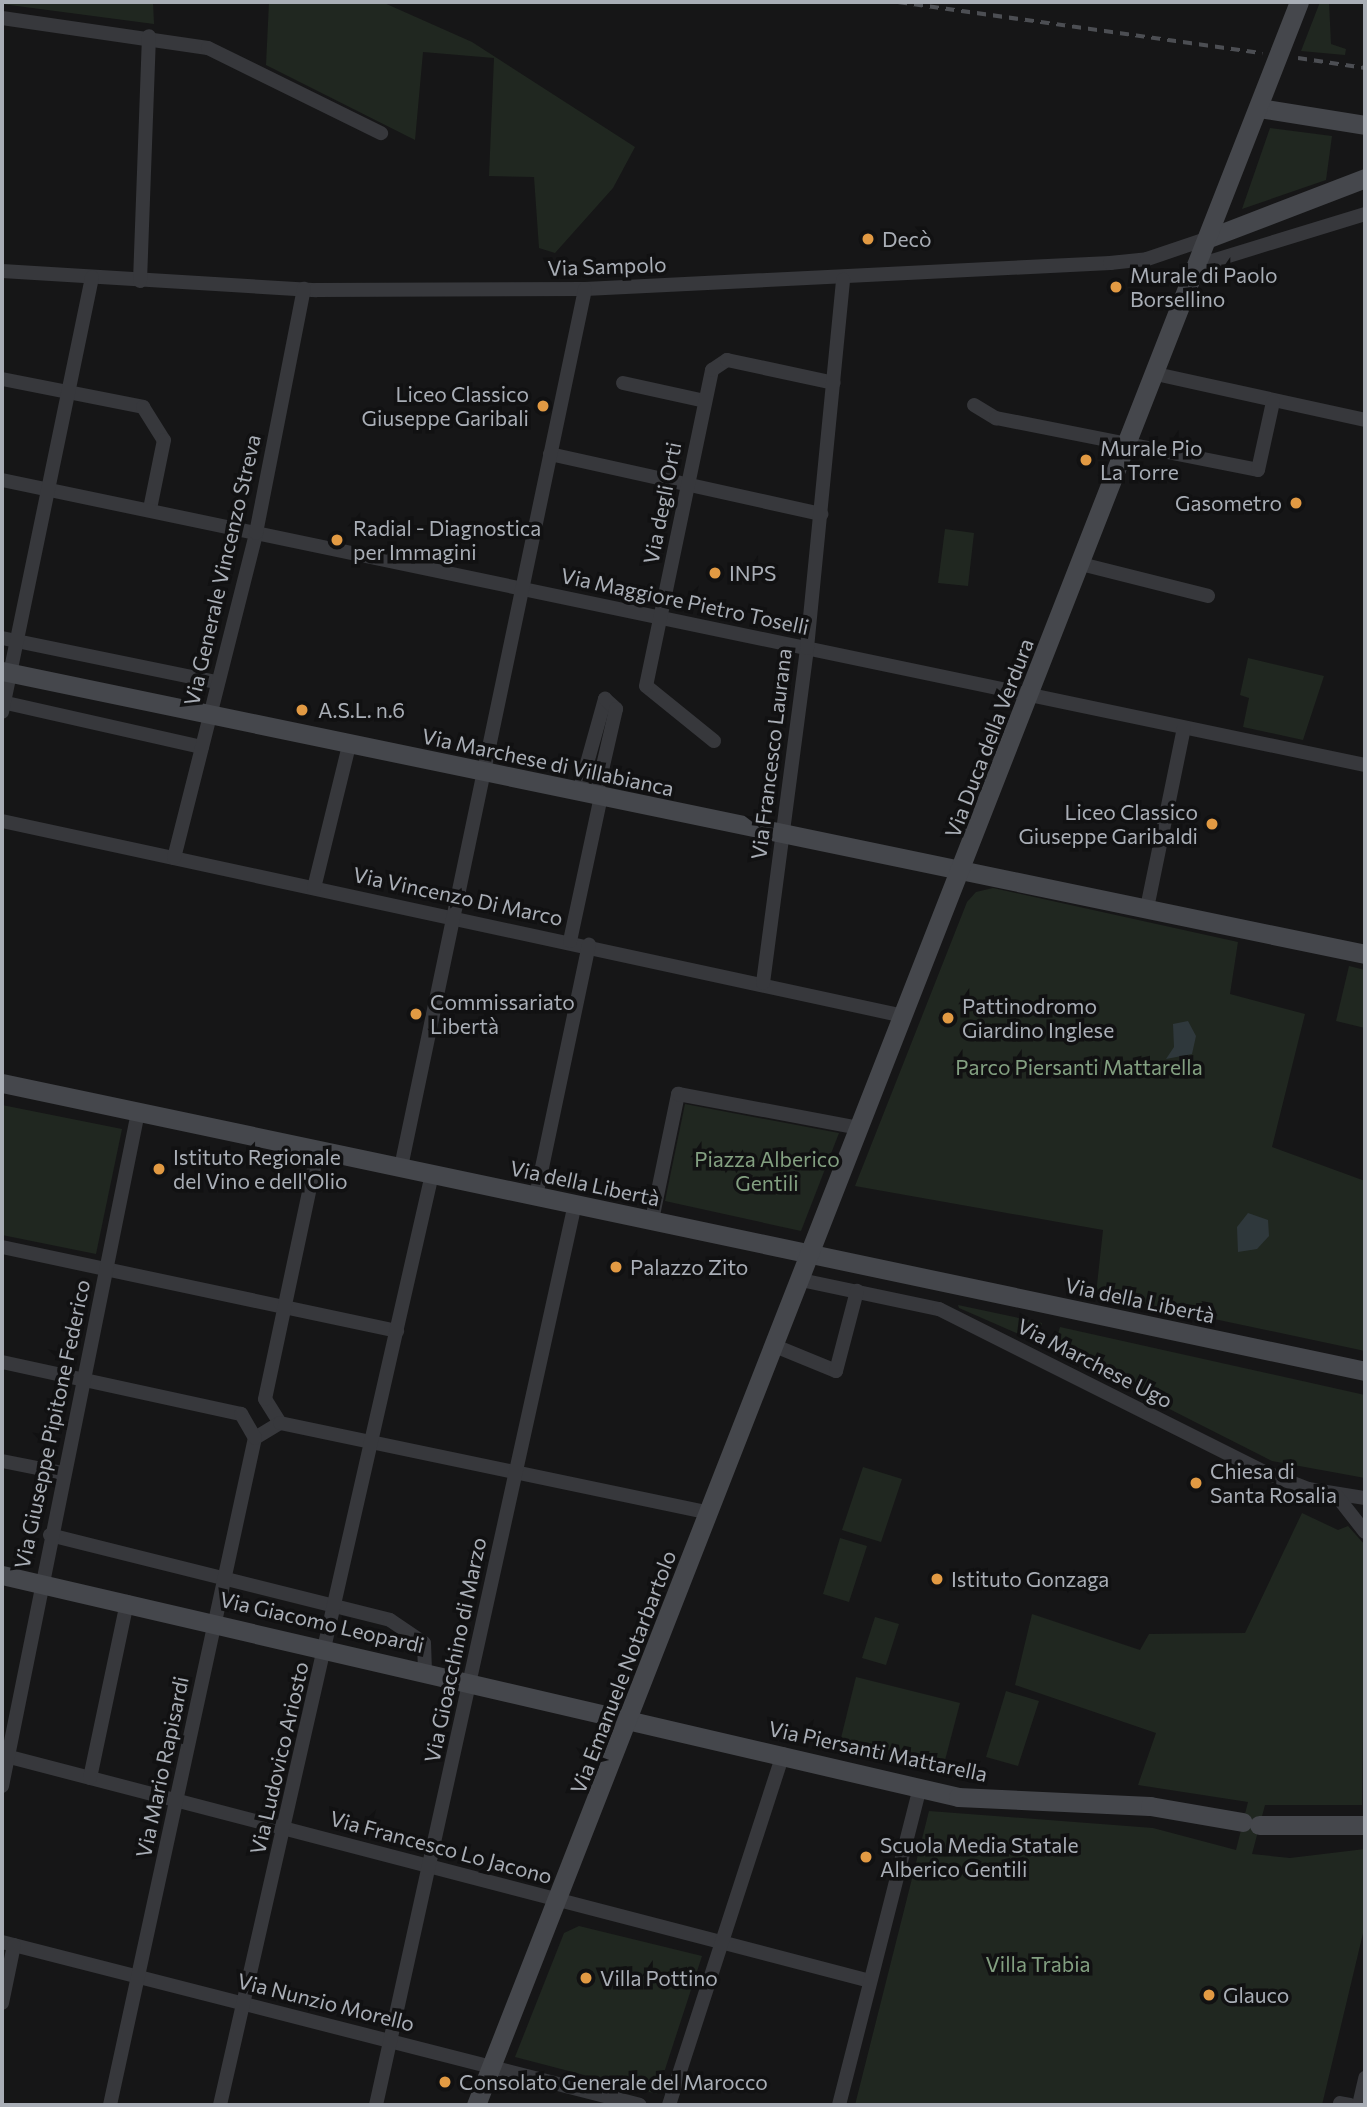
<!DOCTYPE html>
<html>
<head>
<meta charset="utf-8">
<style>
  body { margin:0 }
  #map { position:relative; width:1367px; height:2107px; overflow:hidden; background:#161617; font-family:Commissioner,sans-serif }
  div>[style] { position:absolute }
  .green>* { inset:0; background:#202720 }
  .water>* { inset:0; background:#2f383c }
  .street>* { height:14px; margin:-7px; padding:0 7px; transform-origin:7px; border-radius:7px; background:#37383c }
  .secondary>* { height:19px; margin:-9.5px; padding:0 9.5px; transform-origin:9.5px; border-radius:9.5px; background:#45474c }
  .rail>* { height:3.5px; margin-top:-1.75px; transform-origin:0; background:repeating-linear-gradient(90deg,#4c4e53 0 9px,transparent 0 16px) }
  .dots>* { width:19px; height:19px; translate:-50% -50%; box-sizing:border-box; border:4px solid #111112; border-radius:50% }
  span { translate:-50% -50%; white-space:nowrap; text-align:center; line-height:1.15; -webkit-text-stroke:7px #111112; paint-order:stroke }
  .poi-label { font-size:21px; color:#a9aeb6 }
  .left { translate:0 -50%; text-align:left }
  .right { translate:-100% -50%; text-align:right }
  .street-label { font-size:21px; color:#a9aeb6 }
  .park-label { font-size:21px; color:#83a081 }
  .frame { position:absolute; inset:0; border:4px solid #a9aeb6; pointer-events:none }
</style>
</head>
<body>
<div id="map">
  <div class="green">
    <i style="clip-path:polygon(2px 2px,153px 2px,154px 24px,2px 4px)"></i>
    <i style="clip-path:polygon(269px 2px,382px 2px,472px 42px,635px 147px,613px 188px,555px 253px,539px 248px,534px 177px,489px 176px,494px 58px,423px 52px,415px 140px,266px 65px)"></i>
    <i style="clip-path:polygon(1320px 2px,1329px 2px,1331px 44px,1346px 49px,1345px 55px,1301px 51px)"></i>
    <i style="clip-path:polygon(1270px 128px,1332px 136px,1326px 180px,1242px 209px)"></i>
    <i style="clip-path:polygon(945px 529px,974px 533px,968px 586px,938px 583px)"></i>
    <i style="clip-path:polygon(1248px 658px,1324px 676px,1303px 740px,1243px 727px,1249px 698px,1240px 695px)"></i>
    <i style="clip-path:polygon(993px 888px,1238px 942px,1230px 994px,1305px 1014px,1272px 1147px,1365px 1181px,1365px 1351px,1096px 1294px,1103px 1230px,855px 1186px,967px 902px,976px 892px)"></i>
    <i style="clip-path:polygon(1349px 966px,1365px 970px,1365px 1028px,1336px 1021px)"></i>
    <i style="clip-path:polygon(685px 1104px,839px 1133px,801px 1231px,665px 1201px)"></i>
    <i style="clip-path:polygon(2px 1105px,122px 1129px,96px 1254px,2px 1235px)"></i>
    <i style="clip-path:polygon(958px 1305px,1042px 1323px,1037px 1342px,959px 1308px)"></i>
    <i style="clip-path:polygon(1060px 1327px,1365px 1395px,1365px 1478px,1272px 1461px,1053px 1350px)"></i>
    <i style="clip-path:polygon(863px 1467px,902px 1479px,881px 1542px,842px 1530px)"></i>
    <i style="clip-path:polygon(1302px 1513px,1338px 1530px,1348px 1526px,1365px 1545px,1362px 1805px,1265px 1805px,1252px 1854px,1290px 1858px,1365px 1849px,1365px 1925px,1322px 2105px,855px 2105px,929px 1811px,1153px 1828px,1236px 1850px,1248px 1802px,1138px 1785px,1156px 1733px,1015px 1685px,1032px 1614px,1140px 1650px,1149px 1634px,1245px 1633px)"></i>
    <i style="clip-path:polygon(840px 1538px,867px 1546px,849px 1602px,823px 1594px)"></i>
    <i style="clip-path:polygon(875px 1617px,899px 1624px,886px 1665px,862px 1658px)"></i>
    <i style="clip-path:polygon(856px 1677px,960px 1703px,944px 1764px,841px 1738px)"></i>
    <i style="clip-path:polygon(1006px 1691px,1039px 1701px,1018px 1766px,986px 1757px)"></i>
    <i style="clip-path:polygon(579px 1926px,702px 1956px,657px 2094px,515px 2057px,564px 1933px)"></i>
  </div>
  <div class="water">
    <i style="clip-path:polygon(1188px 1021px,1196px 1036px,1192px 1054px,1166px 1059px,1174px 1047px,1173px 1024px)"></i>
    <i style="clip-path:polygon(1248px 1213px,1268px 1220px,1269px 1236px,1257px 1249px,1238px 1252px,1237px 1227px)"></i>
  </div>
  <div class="street">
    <i style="left:2px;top:18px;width:208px;rotate:8.3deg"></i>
    <i style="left:208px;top:48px;width:193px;rotate:26.2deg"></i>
    <i style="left:1199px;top:265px;width:174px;rotate:-17.1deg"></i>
    <i style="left:2px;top:271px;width:315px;rotate:3.5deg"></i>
    <i style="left:316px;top:290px;width:269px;rotate:-0.2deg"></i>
    <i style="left:585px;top:289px;width:526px;rotate:-2.84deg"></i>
    <i style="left:1110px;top:263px;width:37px;rotate:-6deg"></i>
    <i style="left:1147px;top:259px;width:65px;rotate:-18.7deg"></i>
    <i style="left:140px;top:281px;width:245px;rotate:-87.9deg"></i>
    <i style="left:1156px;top:374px;width:214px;rotate:12.4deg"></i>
    <i style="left:2px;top:379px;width:144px;rotate:11.2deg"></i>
    <i style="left:143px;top:407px;width:39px;rotate:58deg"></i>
    <i style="left:164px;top:440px;width:70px;rotate:101.5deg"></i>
    <i style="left:623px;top:383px;width:84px;rotate:12.4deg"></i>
    <i style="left:974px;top:405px;width:26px;rotate:31deg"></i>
    <i style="left:996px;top:418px;width:267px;rotate:11.2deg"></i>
    <i style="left:1258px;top:470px;width:70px;rotate:-77.6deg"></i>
    <i style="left:550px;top:454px;width:278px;rotate:12.5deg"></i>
    <i style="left:2px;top:480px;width:1392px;rotate:11.81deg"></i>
    <i style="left:1081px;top:564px;width:131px;rotate:14.1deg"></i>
    <i style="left:2px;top:638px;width:219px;rotate:11.6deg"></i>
    <i style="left:2px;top:702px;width:205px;rotate:12.7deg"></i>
    <i style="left:2px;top:712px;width:444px;rotate:-78.3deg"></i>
    <i style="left:714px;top:741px;width:87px;rotate:-141deg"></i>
    <i style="left:646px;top:686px;width:323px;rotate:-78.2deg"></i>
    <i style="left:712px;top:370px;width:18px;rotate:-34deg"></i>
    <i style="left:727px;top:360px;width:109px;rotate:12.1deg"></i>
    <i style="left:579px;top:792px;width:97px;rotate:-74.4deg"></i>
    <i style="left:605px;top:699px;width:15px;rotate:42deg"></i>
    <i style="left:616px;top:709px;width:89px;rotate:102.9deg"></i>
    <i style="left:2px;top:821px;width:923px;rotate:12.2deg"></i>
    <i style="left:174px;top:858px;width:335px;rotate:-75.8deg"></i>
    <i style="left:256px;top:533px;width:249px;rotate:-78.9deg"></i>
    <i style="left:314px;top:888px;width:147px;rotate:-76.2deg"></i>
    <i style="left:1147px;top:908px;width:184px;rotate:-78.4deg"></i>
    <i style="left:570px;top:941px;width:147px;rotate:-77.9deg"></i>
    <i style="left:763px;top:983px;width:338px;rotate:-82.5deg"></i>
    <i style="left:807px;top:648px;width:370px;rotate:-84.4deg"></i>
    <i style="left:401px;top:1167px;width:897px;rotate:-78.16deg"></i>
    <i style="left:536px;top:1196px;width:257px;rotate:-78.1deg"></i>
    <i style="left:652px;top:1220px;width:129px;rotate:-78.3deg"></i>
    <i style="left:678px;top:1094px;width:185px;rotate:10.6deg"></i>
    <i style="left:2px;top:1247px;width:404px;rotate:12deg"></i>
    <i style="left:801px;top:1280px;width:141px;rotate:11.9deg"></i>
    <i style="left:939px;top:1309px;width:361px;rotate:26.6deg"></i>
    <i style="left:1262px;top:1471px;width:49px;rotate:21.4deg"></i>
    <i style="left:1308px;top:1489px;width:58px;rotate:9deg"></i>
    <i style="left:775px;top:1346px;width:66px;rotate:22.3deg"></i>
    <i style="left:836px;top:1371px;width:83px;rotate:-75.3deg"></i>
    <i style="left:2px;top:1362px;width:245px;rotate:12.3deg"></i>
    <i style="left:280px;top:1423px;width:28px;rotate:-122deg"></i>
    <i style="left:265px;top:1399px;width:256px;rotate:-78deg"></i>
    <i style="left:255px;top:1438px;width:29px;rotate:-31deg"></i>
    <i style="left:280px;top:1423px;width:439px;rotate:11.8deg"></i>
    <i style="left:2px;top:1461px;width:61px;rotate:11.3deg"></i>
    <i style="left:1336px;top:1495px;width:47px;rotate:51.9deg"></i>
    <i style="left:50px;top:1535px;width:350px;rotate:14deg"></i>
    <i style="left:390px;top:1620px;width:41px;rotate:34.1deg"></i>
    <i style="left:424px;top:1643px;width:26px;rotate:88deg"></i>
    <i style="left:2px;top:1755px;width:897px;rotate:14.59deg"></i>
    <i style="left:90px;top:1778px;width:180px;rotate:-78.1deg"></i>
    <i style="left:2px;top:1786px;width:688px;rotate:-78.59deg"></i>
    <i style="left:2px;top:1942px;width:658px;rotate:14.33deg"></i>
    <i style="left:2px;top:2003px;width:59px;rotate:-78.3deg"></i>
    <i style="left:1340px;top:2103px;width:10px;rotate:11deg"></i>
    <i style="left:110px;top:2105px;width:683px;rotate:-77.74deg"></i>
    <i style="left:255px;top:1438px;width:28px;rotate:-120deg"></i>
    <i style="left:220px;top:2105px;width:955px;rotate:-77.17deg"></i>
    <i style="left:376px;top:2105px;width:923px;rotate:-77.55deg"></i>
    <i style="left:669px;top:2105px;width:369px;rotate:-72deg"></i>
    <i style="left:839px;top:2105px;width:327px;rotate:-75.7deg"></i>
    <i style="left:1359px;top:2105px;width:28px;rotate:-77deg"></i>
  </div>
  <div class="secondary">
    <i style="left:1259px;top:108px;width:107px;rotate:9.1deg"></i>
    <i style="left:1209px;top:238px;width:167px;rotate:-21deg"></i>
    <i style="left:2px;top:671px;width:1392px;rotate:11.73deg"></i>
    <i style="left:2px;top:1083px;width:1393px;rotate:11.93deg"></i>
    <i style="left:2px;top:1575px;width:981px;rotate:13.07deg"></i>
    <i style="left:958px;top:1797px;width:192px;rotate:2.7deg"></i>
    <i style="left:1150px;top:1806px;width:94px;rotate:9.8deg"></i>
    <i style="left:1259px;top:1825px;width:106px"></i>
    <i style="left:476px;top:2105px;width:2258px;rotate:-68.63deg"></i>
  </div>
  <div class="rail">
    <i style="left:898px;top:2px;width:368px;rotate:8deg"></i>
    <i style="left:1298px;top:58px;width:68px;rotate:8.5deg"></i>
  </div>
  <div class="dots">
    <i style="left:868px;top:239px;background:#e29a43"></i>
    <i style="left:1116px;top:287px;background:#e29a43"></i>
    <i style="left:543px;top:406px;background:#e29a43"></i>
    <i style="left:1086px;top:460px;background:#e29a43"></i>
    <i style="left:1296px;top:503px;background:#e29a43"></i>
    <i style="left:337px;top:540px;background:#e29a43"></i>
    <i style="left:715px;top:573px;background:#e29a43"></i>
    <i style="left:302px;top:710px;background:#e29a43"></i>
    <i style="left:1212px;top:824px;background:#e29a43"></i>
    <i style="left:416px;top:1014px;background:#e29a43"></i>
    <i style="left:948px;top:1018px;background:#e29a43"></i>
    <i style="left:159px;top:1169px;background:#e29a43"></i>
    <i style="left:616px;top:1267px;background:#e29a43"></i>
    <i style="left:1196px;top:1483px;background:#e29a43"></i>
    <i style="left:937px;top:1579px;background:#e29a43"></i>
    <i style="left:866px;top:1857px;background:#e29a43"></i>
    <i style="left:586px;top:1978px;background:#e29a43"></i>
    <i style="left:1209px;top:1995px;background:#e29a43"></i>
    <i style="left:445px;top:2082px;background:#e29a43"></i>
  </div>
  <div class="poi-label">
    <span class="left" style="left:882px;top:239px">Decò</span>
    <span class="left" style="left:1130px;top:287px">Murale di Paolo<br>Borsellino</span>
    <span class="right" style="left:529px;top:406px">Liceo Classico<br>Giuseppe Garibali</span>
    <span class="left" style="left:1100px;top:460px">Murale Pio<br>La Torre</span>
    <span class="right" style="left:1282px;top:503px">Gasometro</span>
    <span class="left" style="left:353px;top:540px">Radial - Diagnostica<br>per Immagini</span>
    <span class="left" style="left:729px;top:573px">INPS</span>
    <span class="left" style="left:318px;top:710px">A.S.L. n.6</span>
    <span class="right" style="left:1198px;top:824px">Liceo Classico<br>Giuseppe Garibaldi</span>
    <span class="left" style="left:430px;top:1014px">Commissariato<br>Libertà</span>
    <span class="left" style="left:962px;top:1018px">Pattinodromo<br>Giardino Inglese</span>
    <span class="left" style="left:173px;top:1169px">Istituto Regionale<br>del Vino e dell'Olio</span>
    <span class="left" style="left:630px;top:1267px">Palazzo Zito</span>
    <span class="left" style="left:1210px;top:1483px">Chiesa di<br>Santa Rosalia</span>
    <span class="left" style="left:951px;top:1579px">Istituto Gonzaga</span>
    <span class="left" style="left:880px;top:1857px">Scuola Media Statale<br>Alberico Gentili</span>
    <span class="left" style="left:600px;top:1978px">Villa Pottino</span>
    <span class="left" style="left:1223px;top:1995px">Glauco</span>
    <span class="left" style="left:459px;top:2082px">Consolato Generale del Marocco</span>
  </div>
  <div class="street-label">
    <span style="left:607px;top:266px;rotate:-2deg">Via Sampolo</span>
    <span style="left:662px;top:503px;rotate:-79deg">Via degli Orti</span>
    <span style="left:222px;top:570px;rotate:-77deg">Via Generale Vincenzo Streva</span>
    <span style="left:685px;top:601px;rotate:12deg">Via Maggiore Pietro Toselli</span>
    <span style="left:989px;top:738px;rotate:-69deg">Via Duca della Verdura</span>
    <span style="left:771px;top:754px;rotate:-83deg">Via Francesco Laurana</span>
    <span style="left:548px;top:762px;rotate:12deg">Via Marchese di Villabianca</span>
    <span style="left:458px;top:896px;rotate:12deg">Via Vincenzo Di Marco</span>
    <span style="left:585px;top:1183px;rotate:12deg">Via della Libertà</span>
    <span style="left:1140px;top:1300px;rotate:12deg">Via della Libertà</span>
    <span style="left:1095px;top:1363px;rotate:27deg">Via Marchese Ugo</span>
    <span style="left:52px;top:1424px;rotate:-78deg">Via Giuseppe Pipitone Federico</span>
    <span style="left:322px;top:1622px;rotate:13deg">Via Giacomo Leopardi</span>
    <span style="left:455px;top:1650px;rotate:-78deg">Via Gioacchino di Marzo</span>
    <span style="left:623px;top:1672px;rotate:-69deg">Via Emanuele Notarbartolo</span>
    <span style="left:878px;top:1751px;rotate:12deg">Via Piersanti Mattarella</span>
    <span style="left:279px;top:1758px;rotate:-77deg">Via Ludovico Ariosto</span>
    <span style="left:162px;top:1767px;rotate:-78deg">Via Mario Rapisardi</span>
    <span style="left:441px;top:1847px;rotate:15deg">Via Francesco Lo Jacono</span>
    <span style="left:326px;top:2002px;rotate:14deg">Via Nunzio Morello</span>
  </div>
  <div class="park-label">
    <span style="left:1079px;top:1067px">Parco Piersanti Mattarella</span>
    <span style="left:767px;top:1171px">Piazza Alberico<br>Gentili</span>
    <span style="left:1038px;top:1964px">Villa Trabia</span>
  </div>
  <div class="frame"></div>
</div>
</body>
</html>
